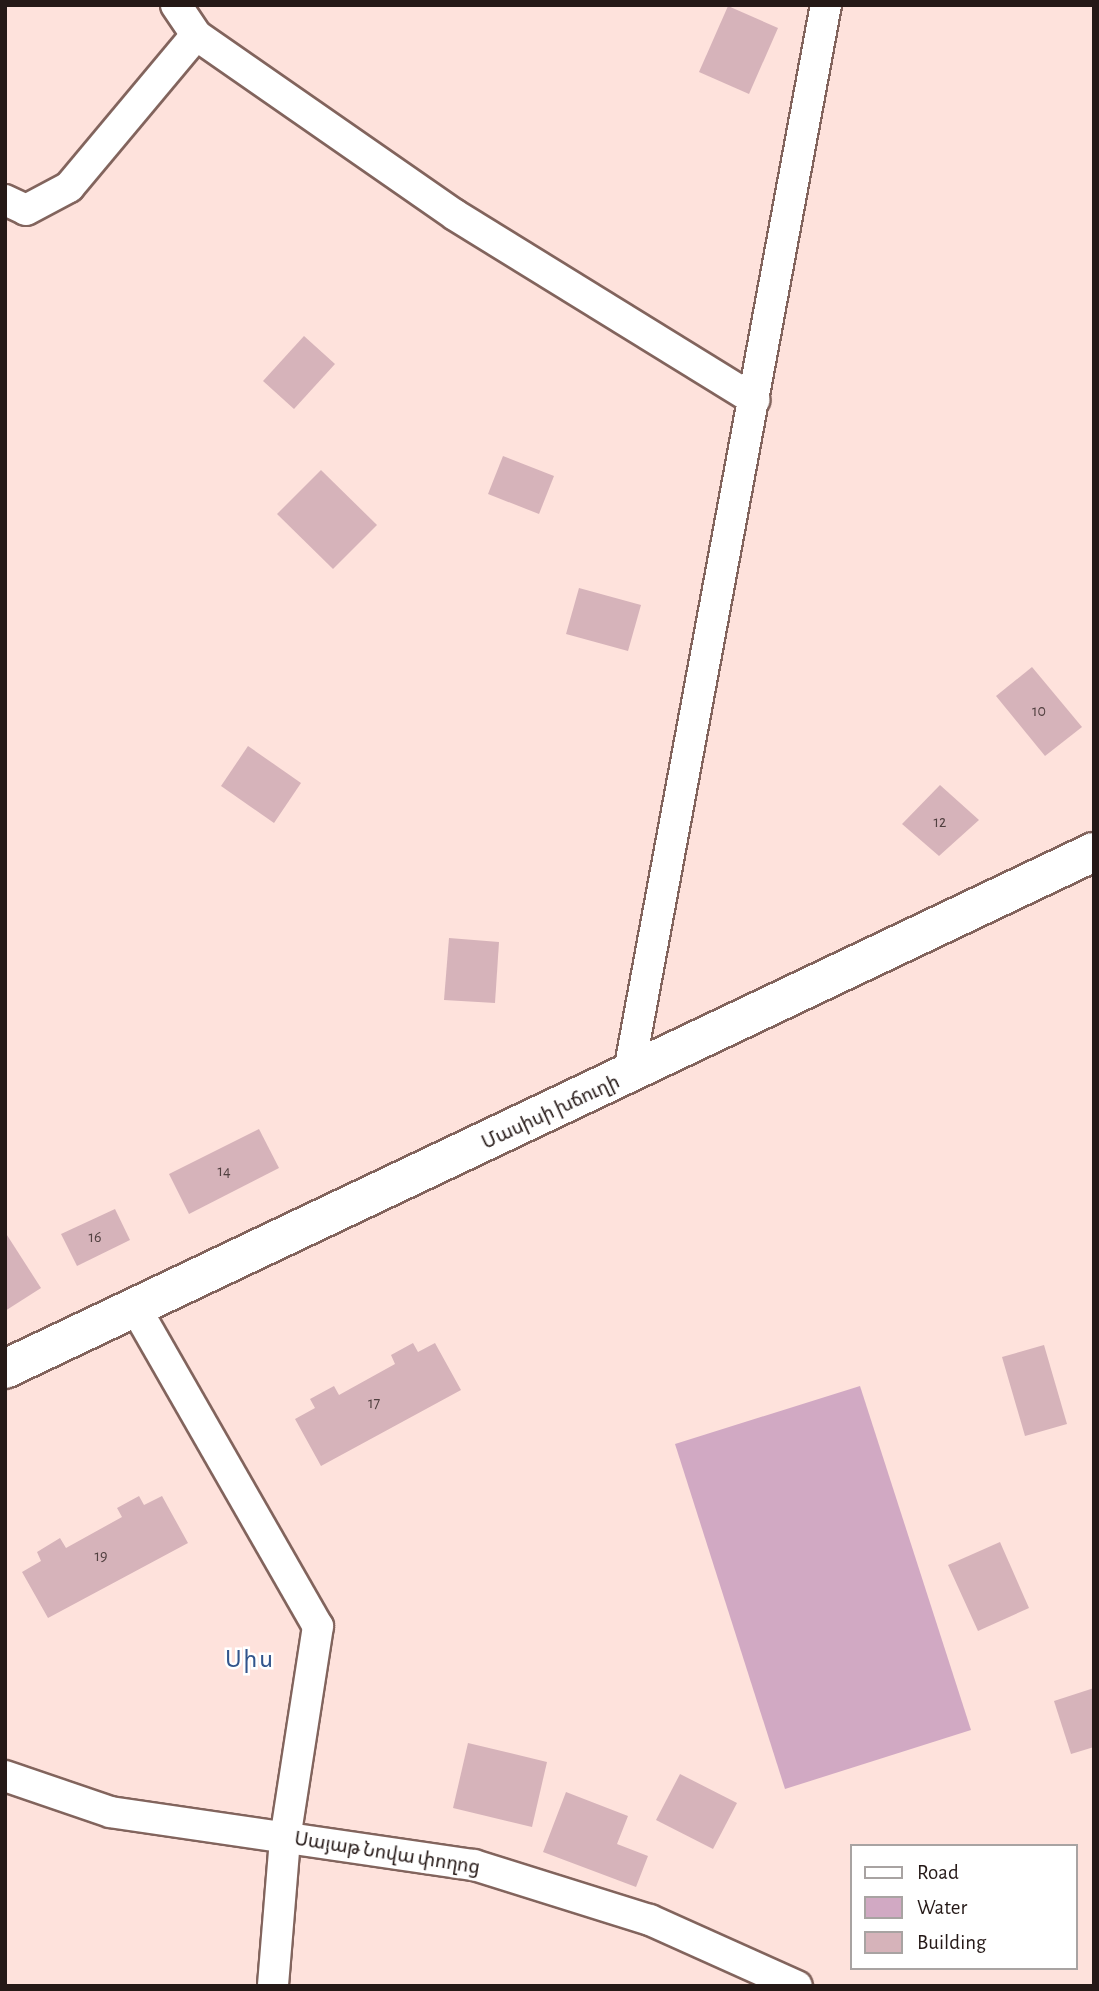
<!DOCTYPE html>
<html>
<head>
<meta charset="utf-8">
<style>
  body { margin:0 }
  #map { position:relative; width:1099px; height:1991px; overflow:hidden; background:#fee2dc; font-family:"Alegreya Sans","Noto Sans Armenian",sans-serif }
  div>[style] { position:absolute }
  .water>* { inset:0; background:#d1a9c3 }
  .building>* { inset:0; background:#d6b3ba }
  .roads { filter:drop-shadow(2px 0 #82645d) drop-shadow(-2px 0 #82645d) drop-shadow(0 2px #82645d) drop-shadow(0 -2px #82645d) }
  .street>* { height:30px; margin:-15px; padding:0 15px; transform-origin:15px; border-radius:15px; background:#fff }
  .secondary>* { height:38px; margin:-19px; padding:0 19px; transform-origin:19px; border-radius:19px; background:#fff }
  span { translate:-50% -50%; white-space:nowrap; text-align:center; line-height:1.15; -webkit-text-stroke:5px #fff; paint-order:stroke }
  .number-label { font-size:16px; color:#514040 }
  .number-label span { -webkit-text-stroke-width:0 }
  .street-label { font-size:19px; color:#251917 }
  .quarter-label { font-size:23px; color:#32558c; letter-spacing:2px }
  .frame { position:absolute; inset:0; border:7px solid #251917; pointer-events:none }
  .legend { position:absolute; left:850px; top:1844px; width:228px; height:126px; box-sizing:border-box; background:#fff; border:2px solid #a8a3a2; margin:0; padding:9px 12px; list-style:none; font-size:21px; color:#251917 }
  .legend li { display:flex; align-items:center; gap:14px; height:35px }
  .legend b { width:35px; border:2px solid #a8a3a2 }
</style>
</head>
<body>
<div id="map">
  <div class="water">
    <i style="clip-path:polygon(860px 1386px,971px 1730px,785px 1789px,675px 1444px)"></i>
  </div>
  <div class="building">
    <i style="clip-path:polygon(728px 6px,778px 28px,749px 94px,699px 72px)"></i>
    <i style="clip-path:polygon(304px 336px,335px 364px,294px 409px,263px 381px)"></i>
    <i style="clip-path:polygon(503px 456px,554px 476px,539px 514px,488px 494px)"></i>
    <i style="clip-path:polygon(321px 470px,377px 525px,333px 569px,277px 514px)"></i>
    <i style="clip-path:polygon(579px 588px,641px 605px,628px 651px,566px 634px)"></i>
    <i style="clip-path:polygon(1032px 667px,1082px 727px,1045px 756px,996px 696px)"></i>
    <i style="clip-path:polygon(248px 746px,301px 783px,274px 823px,221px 786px)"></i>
    <i style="clip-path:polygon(940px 785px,979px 820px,939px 856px,902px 824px)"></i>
    <i style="clip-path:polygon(449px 938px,499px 942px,495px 1003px,444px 1000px)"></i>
    <i style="clip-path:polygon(259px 1129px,279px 1168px,189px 1214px,169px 1174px)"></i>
    <i style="clip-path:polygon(115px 1209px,130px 1240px,77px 1266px,61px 1234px)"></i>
    <i style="clip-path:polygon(5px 1232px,41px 1288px,5px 1311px)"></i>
    <i style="clip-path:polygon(413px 1343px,418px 1352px,435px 1343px,461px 1390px,321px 1466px,295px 1419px,315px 1408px,310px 1399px,334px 1386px,339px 1395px,395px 1364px,391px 1355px)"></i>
    <i style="clip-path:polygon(1044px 1345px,1067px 1424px,1025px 1436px,1002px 1357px)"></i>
    <i style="clip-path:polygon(139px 1496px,144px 1505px,162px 1496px,188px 1543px,48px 1618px,22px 1572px,41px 1561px,37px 1552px,60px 1538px,66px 1548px,122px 1517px,117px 1508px)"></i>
    <i style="clip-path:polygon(1000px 1542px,1029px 1608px,978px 1631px,948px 1565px)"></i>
    <i style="clip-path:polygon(1094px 1688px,1094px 1747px,1071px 1754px,1054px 1701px)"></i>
    <i style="clip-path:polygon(468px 1743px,547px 1762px,532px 1827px,453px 1808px)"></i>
    <i style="clip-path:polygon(680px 1774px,737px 1803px,713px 1849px,656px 1820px)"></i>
    <i style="clip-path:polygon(566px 1792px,628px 1816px,617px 1844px,648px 1856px,636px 1887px,543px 1852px)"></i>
  </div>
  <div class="roads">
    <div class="street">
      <i style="left:176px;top:5px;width:36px;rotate:56deg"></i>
      <i style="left:196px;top:35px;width:315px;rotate:34.8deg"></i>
      <i style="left:455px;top:215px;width:352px;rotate:31.7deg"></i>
      <i style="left:5px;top:200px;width:23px;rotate:25deg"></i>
      <i style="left:26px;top:210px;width:49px;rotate:-28.1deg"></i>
      <i style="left:69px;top:187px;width:198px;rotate:-50.1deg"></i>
      <i style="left:628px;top:1077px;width:1090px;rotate:-79.54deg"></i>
      <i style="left:135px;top:1307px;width:368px;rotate:60.2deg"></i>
      <i style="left:318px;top:1626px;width:216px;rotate:98.8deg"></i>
      <i style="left:285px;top:1839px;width:147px;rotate:94.7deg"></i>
      <i style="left:5px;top:1776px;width:111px;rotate:18.9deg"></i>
      <i style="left:110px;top:1812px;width:368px;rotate:8.3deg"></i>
      <i style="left:474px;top:1865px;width:184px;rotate:17.4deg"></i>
      <i style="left:650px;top:1920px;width:161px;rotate:24.2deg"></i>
    </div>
    <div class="secondary">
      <i style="left:5px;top:1369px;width:1205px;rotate:-25.4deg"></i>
    </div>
  </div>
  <div class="number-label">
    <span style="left:1039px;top:711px">10</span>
    <span style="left:940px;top:822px">12</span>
    <span style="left:224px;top:1171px">14</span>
    <span style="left:95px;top:1237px">16</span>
    <span style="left:374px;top:1403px">17</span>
    <span style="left:101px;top:1556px">19</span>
  </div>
  <div class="street-label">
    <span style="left:551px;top:1113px;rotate:-25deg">Մասիսի խճուղի</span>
    <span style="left:387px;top:1854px;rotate:9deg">Սայաթ Նովա փողոց</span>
  </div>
  <div class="quarter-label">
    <span style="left:250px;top:1661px">Սիս</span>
  </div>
  <div class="frame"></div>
  <ul class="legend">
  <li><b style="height:9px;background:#fff"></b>Road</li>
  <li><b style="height:19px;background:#d1a9c3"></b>Water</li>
  <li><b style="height:19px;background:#d6b3ba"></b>Building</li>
  </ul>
</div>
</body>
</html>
